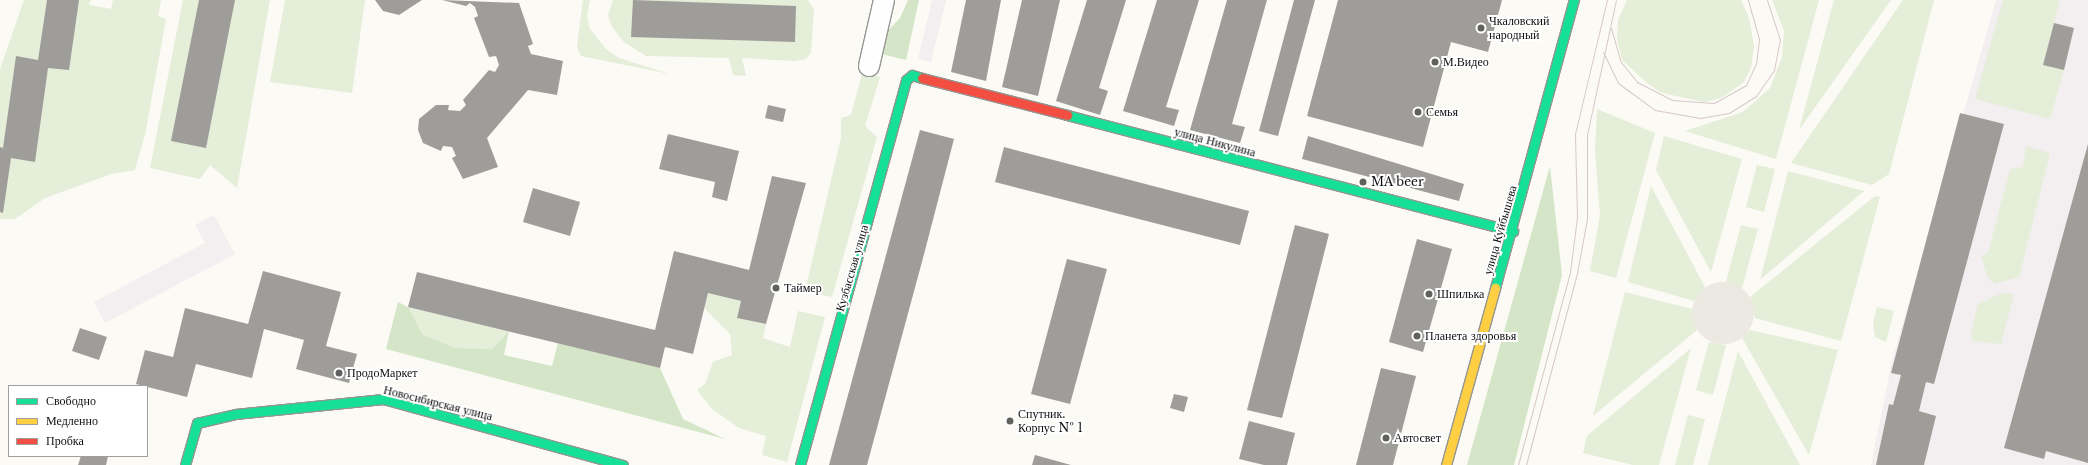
<!DOCTYPE html>
<html>
<head>
<meta charset="utf-8">
<style>
  body { margin:0 }
  #map { position:relative; width:2088px; height:465px; overflow:hidden; background:#fbfaf5; font-family:"Libre Baskerville",serif }
  div>[style] { position:absolute }
  .industrial>* { inset:0; background:#f3eef0 }
  .green>* { inset:0; background:#e4eed8 }
  .forest>* { inset:0; background:#d5e5c7 }
  .plaza>* { inset:0; background:#ebe9e1 }
  .round { border-radius:50% }
  .building>* { inset:0; background:#9f9d9a }
  .roads { filter:drop-shadow(1px 0 #959593) drop-shadow(-1px 0 #959593) drop-shadow(0 1px #959593) drop-shadow(0 -1px #959593) }
  .street>* { height:20px; margin:-10px; padding:0 10px; transform-origin:10px; border-radius:10px; background:#fefefe }
  .fast>* { height:9px; margin:-4.5px; padding:0 4.5px; transform-origin:4.5px; border-radius:4.5px; background:#16e098 }
  .slow>* { height:9px; margin:-4.5px; padding:0 4.5px; transform-origin:4.5px; border-radius:4.5px; background:#ffcf43 }
  .jam>* { height:9px; margin:-4.5px; padding:0 4.5px; transform-origin:4.5px; border-radius:4.5px; background:#f24e42 }
  .tram>* { height:1px; margin:-0.5px; padding:0 0.5px; transform-origin:0.5px; border-radius:0.5px; background:#d6c8c7 }
  .dots>* { width:11px; height:11px; translate:-50% -50%; box-sizing:border-box; border:2px solid #fff; border-radius:50% }
  span { translate:-50% -50%; white-space:nowrap; text-align:center; line-height:1.15; -webkit-text-stroke:4px #fff; paint-order:stroke }
  .poi-label { font-size:12px; color:#0f0f0f }
  .left { translate:0 -50%; text-align:left }
  .street-label { font-size:12px; color:#0f0f0f }
  .legend { position:absolute; left:8px; top:385px; width:140px; height:72px; box-sizing:border-box; background:#fff; border:1px solid #9f9f9f; margin:0; padding:5px 7px; list-style:none; font-size:12px; color:#0f0f0f }
  .legend li { display:flex; align-items:center; gap:8px; height:20px }
  .legend b { width:20px; border:1px solid #9f9f9f }
</style>
</head>
<body>
<div id="map">
  <div class="industrial">
    <i style="clip-path:polygon(932px 0,946px 0,931px 62px,918px 59px)"></i>
    <i style="clip-path:polygon(1996px 0,2088px 0,2088px 465px,1871px 465px,1892px 361px)"></i>
    <i style="clip-path:polygon(214px 215px,235px 254px,105px 323px,94px 302px,205px 243px,195px 225px)"></i>
  </div>
  <div class="green">
    <i style="clip-path:polygon(24px 0,91px 0,89px 5px,111px 9px,113px 0,161px 0,158px 16px,166px 19px,145px 135px,135px 170px,111px 174px,45px 198px,15px 219px,0 219px,0 69px)"></i>
    <i style="clip-path:polygon(183px 0,270px 0,237px 188px,210px 165px,200px 179px,150px 168px)"></i>
    <i style="clip-path:polygon(285px 0,365px 0,352px 93px,270px 82px)"></i>
    <i style="clip-path:polygon(583px 0,590px 0,587px 16px,590px 29px,606px 49px,619px 58px,670px 74px,581px 56px,577px 47px)"></i>
    <i style="clip-path:polygon(613px 0,808px 0,814px 10px,811px 53px,806px 59px,795px 61px,742px 58px,746px 76px,733px 75px,729px 58px,646px 56px,624px 42px,612px 27px,608px 15px)"></i>
    <i style="clip-path:polygon(1627px 0,1741px 0,1749px 18px,1754px 46px,1751px 68px,1744px 82px,1721px 98px,1704px 102px,1662px 93px,1648px 84px,1622px 60px,1617px 39px,1618px 20px)"></i>
    <i style="clip-path:polygon(1772px 0,1819px 0,1776px 159px,1685px 131px,1743px 112px,1770px 88px,1782px 57px,1784px 31px)"></i>
    <i style="clip-path:polygon(1834px 0,1891px 0,1799px 130px)"></i>
    <i style="clip-path:polygon(1903px 0,1934px 0,1889px 174px,1872px 185px,1791px 163px)"></i>
    <i style="clip-path:polygon(2003px 0,2060px 0,2043px 65px,2064px 70px,2050px 119px,1975px 99px)"></i>
    <i style="clip-path:polygon(863px 71px,880px 77px,865px 126px,877px 137px,832px 297px,805px 291px,841px 138px,841px 118px,851px 115px)"></i>
    <i style="clip-path:polygon(1597px 109px,1655px 133px,1616px 278px,1590px 271px,1600px 215px,1595px 151px)"></i>
    <i style="clip-path:polygon(1664px 136px,1742px 159px,1711px 272px,1656px 170px)"></i>
    <i style="clip-path:polygon(2026px 146px,2049px 153px,2049px 158px,2019px 277px,1995px 284px,1988px 278px,1981px 256px,1988px 253px,2010px 169px,2023px 167px)"></i>
    <i style="clip-path:polygon(1757px 165px,1775px 169px,1764px 212px,1746px 207px)"></i>
    <i style="clip-path:polygon(1788px 171px,1864px 191px,1760px 280px)"></i>
    <i style="clip-path:polygon(1651px 186px,1705px 287px,1694px 301px,1628px 282px)"></i>
    <i style="clip-path:polygon(1875px 196px,1880px 197px,1841px 341px,1755px 318px,1750px 297px)"></i>
    <i style="clip-path:polygon(1741px 225px,1758px 229px,1742px 288px,1726px 282px)"></i>
    <i style="clip-path:polygon(1625px 292px,1692px 309px,1697px 330px,1593px 416px)"></i>
    <i style="clip-path:polygon(708px 293px,741px 301px,737px 318px,766px 324px,763px 338px,790px 347px,798px 311px,825px 317px,787px 462px,762px 455px,766px 436px,739px 428px,712px 409px,697px 390px,705px 384px,713px 362px,732px 355px,730px 334px,704px 308px)"></i>
    <i style="clip-path:polygon(2002px 293px,2014px 294px,2001px 344px,1973px 341px,1971px 332px,1978px 304px)"></i>
    <i style="clip-path:polygon(408px 307px,509px 331px,492px 349px,456px 348px,423px 335px)"></i>
    <i style="clip-path:polygon(1877px 307px,1894px 311px,1886px 342px,1875px 337px,1873px 323px)"></i>
    <i style="clip-path:polygon(1750px 330px,1838px 350px,1809px 455px,1742px 338px)"></i>
    <i style="clip-path:polygon(1709px 342px,1726px 345px,1713px 395px,1696px 390px)"></i>
    <i style="clip-path:polygon(1691px 348px,1659px 465px,1633px 465px,1583px 453px,1587px 436px)"></i>
    <i style="clip-path:polygon(1738px 351px,1800px 465px,1708px 465px)"></i>
    <i style="clip-path:polygon(1688px 415px,1705px 419px,1693px 465px,1675px 465px)"></i>
  </div>
  <div class="forest">
    <i style="clip-path:polygon(908px 0,919px 0,906px 60px,877px 53px,881px 38px,900px 18px)"></i>
    <i style="clip-path:polygon(1550px 166px,1562px 275px,1514px 465px,1467px 465px)"></i>
    <i style="clip-path:polygon(398px 302px,408px 307px,423px 335px,456px 348px,492px 349px,509px 331px,504px 355px,552px 366px,558px 343px,660px 368px,683px 419px,725px 439px,386px 349px)"></i>
  </div>
  <div class="plaza">
    <i class="round" style="left:1692px;top:282px;width:62px;height:62px"></i>
  </div>
  <div class="building">
    <i style="clip-path:polygon(47px 0,79px 0,69px 70px,48px 68px,35px 162px,11px 158px,3px 213px,0 212px,0 147px,3px 148px,16px 56px,38px 60px)"></i>
    <i style="clip-path:polygon(199px 0,235px 0,206px 148px,171px 141px)"></i>
    <i style="clip-path:polygon(375px 0,422px 0,399px 15px,383px 11px)"></i>
    <i style="clip-path:polygon(442px 0,519px 3px,533px 44px,528px 46px,531px 54px,563px 61px,557px 95px,528px 90px,487px 138px,498px 167px,463px 179px,452px 158px,456px 156px,452px 147px,443px 146px,441px 151px,423px 143px,418px 130px,419px 119px,436px 105px,449px 105px,448px 110px,460px 111px,466px 105px,463px 100px,489px 70px,495px 72px,499px 65px,496px 56px,489px 57px,474px 18px,478px 16px,475px 7px,470px 3px,466px 6px)"></i>
    <i style="clip-path:polygon(633px 0,796px 6px,795px 42px,631px 37px)"></i>
    <i style="clip-path:polygon(966px 0,1001px 0,986px 81px,951px 72px)"></i>
    <i style="clip-path:polygon(1022px 0,1060px 0,1038px 96px,1002px 87px)"></i>
    <i style="clip-path:polygon(1087px 0,1126px 0,1099px 88px,1108px 91px,1100px 115px,1056px 101px)"></i>
    <i style="clip-path:polygon(1157px 0,1199px 0,1166px 107px,1179px 110px,1174px 126px,1123px 111px)"></i>
    <i style="clip-path:polygon(1227px 0,1267px 0,1232px 124px,1245px 127px,1240px 143px,1190px 130px)"></i>
    <i style="clip-path:polygon(1294px 0,1315px 0,1278px 136px,1259px 131px)"></i>
    <i style="clip-path:polygon(1338px 0,1502px 0,1488px 52px,1451px 42px,1423px 147px,1307px 116px)"></i>
    <i style="clip-path:polygon(2054px 23px,2074px 28px,2064px 70px,2043px 65px)"></i>
    <i style="clip-path:polygon(768px 105px,786px 109px,783px 122px,765px 118px)"></i>
    <i style="clip-path:polygon(1960px 113px,2004px 124px,1934px 384px,1926px 382px,1919px 411px,1936px 416px,1924px 465px,1876px 465px,1889px 404px,1893px 405px,1901px 375px,1891px 373px)"></i>
    <i style="clip-path:polygon(920px 130px,954px 139px,923px 258px,867px 465px,829px 465px)"></i>
    <i style="clip-path:polygon(668px 134px,739px 151px,727px 201px,712px 197px,715px 182px,659px 169px)"></i>
    <i style="clip-path:polygon(1308px 136px,1464px 184px,1459px 201px,1302px 159px)"></i>
    <i style="clip-path:polygon(2088px 144px,2088px 463px,2046px 451px,2044px 459px,2004px 448px)"></i>
    <i style="clip-path:polygon(1004px 147px,1249px 211px,1240px 245px,995px 182px)"></i>
    <i style="clip-path:polygon(772px 176px,806px 183px,766px 324px,737px 318px,741px 301px,708px 293px,693px 354px,665px 347px,660px 368px,408px 307px,417px 272px,655px 330px,674px 251px,749px 270px)"></i>
    <i style="clip-path:polygon(533px 188px,580px 202px,570px 236px,523px 222px)"></i>
    <i style="clip-path:polygon(1295px 225px,1329px 234px,1282px 418px,1247px 410px)"></i>
    <i style="clip-path:polygon(1417px 239px,1452px 249px,1423px 352px,1389px 342px)"></i>
    <i style="clip-path:polygon(1067px 259px,1107px 269px,1070px 404px,1031px 394px)"></i>
    <i style="clip-path:polygon(263px 271px,341px 292px,326px 346px,357px 354px,349px 383px,296px 369px,304px 340px,264px 329px,252px 378px,196px 364px,187px 397px,136px 384px,145px 350px,173px 357px,185px 308px,248px 324px)"></i>
    <i style="clip-path:polygon(80px 328px,107px 337px,99px 360px,72px 351px)"></i>
    <i style="clip-path:polygon(1381px 368px,1416px 376px,1393px 465px,1356px 465px)"></i>
    <i style="clip-path:polygon(1174px 394px,1188px 397px,1184px 412px,1170px 408px)"></i>
    <i style="clip-path:polygon(1249px 421px,1295px 433px,1287px 465px,1264px 465px,1239px 459px)"></i>
    <i style="clip-path:polygon(1035px 455px,1071px 465px,1032px 465px)"></i>
    <i style="clip-path:polygon(81px 456px,108px 456px,106px 465px,78px 465px)"></i>
  </div>
  <div class="roads">
    <div class="street">
      <i style="left:869px;top:66px;width:68px;rotate:-77.2deg"></i>
    </div>
    <div class="fast">
      <i style="left:1067px;top:115px;width:461px;rotate:14.6deg"></i>
      <i style="left:1495px;top:288px;width:299px;rotate:-74.7deg"></i>
      <i style="left:185px;top:465px;width:44px;rotate:-74.1deg"></i>
      <i style="left:197px;top:423px;width:39px;rotate:-13deg"></i>
      <i style="left:235px;top:414px;width:149px;rotate:-5.8deg"></i>
      <i style="left:383px;top:399px;width:249px;rotate:15.4deg"></i>
      <i style="left:800px;top:465px;width:399px;rotate:-74.6deg"></i>
      <i style="left:906px;top:80px;width:8px;rotate:-40deg"></i>
      <i style="left:912px;top:75px;width:10px;rotate:17deg"></i>
    </div>
    <div class="slow">
      <i style="left:1446px;top:465px;width:184px;rotate:-74.5deg"></i>
    </div>
    <div class="jam">
      <i style="left:922px;top:78px;width:150px;rotate:14.3deg"></i>
    </div>
  </div>
  <div class="tram">
    <i style="left:1611px;top:28px;width:35px;rotate:74deg"></i>
    <i style="left:1621px;top:62px;width:26px;rotate:51deg"></i>
    <i style="left:1637px;top:82px;width:39px;rotate:27deg"></i>
    <i style="left:1672px;top:100px;width:42px;rotate:4.1deg"></i>
    <i style="left:1714px;top:103px;width:37px;rotate:-29deg"></i>
    <i style="left:1746px;top:85px;width:23px;rotate:-65deg"></i>
    <i style="left:1756px;top:64px;width:25px;rotate:-83deg"></i>
    <i style="left:1759px;top:39px;width:41px;rotate:-105.8deg"></i>
    <i style="left:1603px;top:52px;width:34px;rotate:64deg"></i>
    <i style="left:1618px;top:83px;width:46px;rotate:36.1deg"></i>
    <i style="left:1655px;top:110px;width:46px;rotate:10.1deg"></i>
    <i style="left:1700px;top:118px;width:29px;rotate:-10deg"></i>
    <i style="left:1729px;top:113px;width:32px;rotate:-32deg"></i>
    <i style="left:1756px;top:96px;width:32px;rotate:-55deg"></i>
    <i style="left:1774px;top:70px;width:31px;rotate:-79deg"></i>
    <i style="left:1780px;top:40px;width:42px;rotate:-108deg"></i>
    <i style="left:1518px;top:465px;width:200px;rotate:-74.9deg"></i>
    <i style="left:1570px;top:272px;width:55px;rotate:-82.7deg"></i>
    <i style="left:1577px;top:217px;width:83px;rotate:-91.4deg"></i>
    <i style="left:1575px;top:134px;width:138px;rotate:-76.6deg"></i>
    <i style="left:1526px;top:465px;width:199px;rotate:-75.1deg"></i>
    <i style="left:1577px;top:273px;width:55px;rotate:-79.5deg"></i>
    <i style="left:1587px;top:219px;width:84px;rotate:-90deg"></i>
    <i style="left:1587px;top:135px;width:138px;rotate:-77.9deg"></i>
  </div>
  <div class="dots">
    <i style="left:1481px;top:28px;background:#626160"></i>
    <i style="left:1435px;top:62px;background:#626160"></i>
    <i style="left:1418px;top:112px;background:#626160"></i>
    <i style="left:1363px;top:182px;background:#626160"></i>
    <i style="left:776px;top:288px;background:#626160"></i>
    <i style="left:1429px;top:294px;background:#626160"></i>
    <i style="left:1417px;top:336px;background:#626160"></i>
    <i style="left:339px;top:373px;background:#626160"></i>
    <i style="left:1010px;top:421px;background:#626160"></i>
    <i style="left:1386px;top:438px;background:#626160"></i>
  </div>
  <div class="poi-label">
    <span class="left" style="left:1489px;top:28px">Чкаловский<br>народный</span>
    <span class="left" style="left:1443px;top:62px">М.Видео</span>
    <span class="left" style="left:1426px;top:112px">Семья</span>
    <span class="left" style="left:1371px;top:182px">MA beer</span>
    <span class="left" style="left:784px;top:288px">Таймер</span>
    <span class="left" style="left:1437px;top:294px">Шпилька</span>
    <span class="left" style="left:1425px;top:336px">Планета здоровья</span>
    <span class="left" style="left:347px;top:373px">ПродоМаркет</span>
    <span class="left" style="left:1018px;top:421px">Спутник.<br>Корпус № 1</span>
    <span class="left" style="left:1394px;top:438px">Автосвет</span>
  </div>
  <div class="street-label">
    <span style="left:1215px;top:142px;rotate:15deg">улица Никулина</span>
    <span style="left:1500px;top:230px;rotate:-74deg">улица Куйбышева</span>
    <span style="left:852px;top:268px;rotate:-74deg">Кузбасская улица</span>
    <span style="left:438px;top:403px;rotate:14deg">Новосибирская улица</span>
  </div>
  <ul class="legend">
  <li><b style="height:5px;background:#16e098"></b>Свободно</li>
  <li><b style="height:5px;background:#ffcf43"></b>Медленно</li>
  <li><b style="height:5px;background:#f24e42"></b>Пробка</li>
  </ul>
</div>
</body>
</html>
